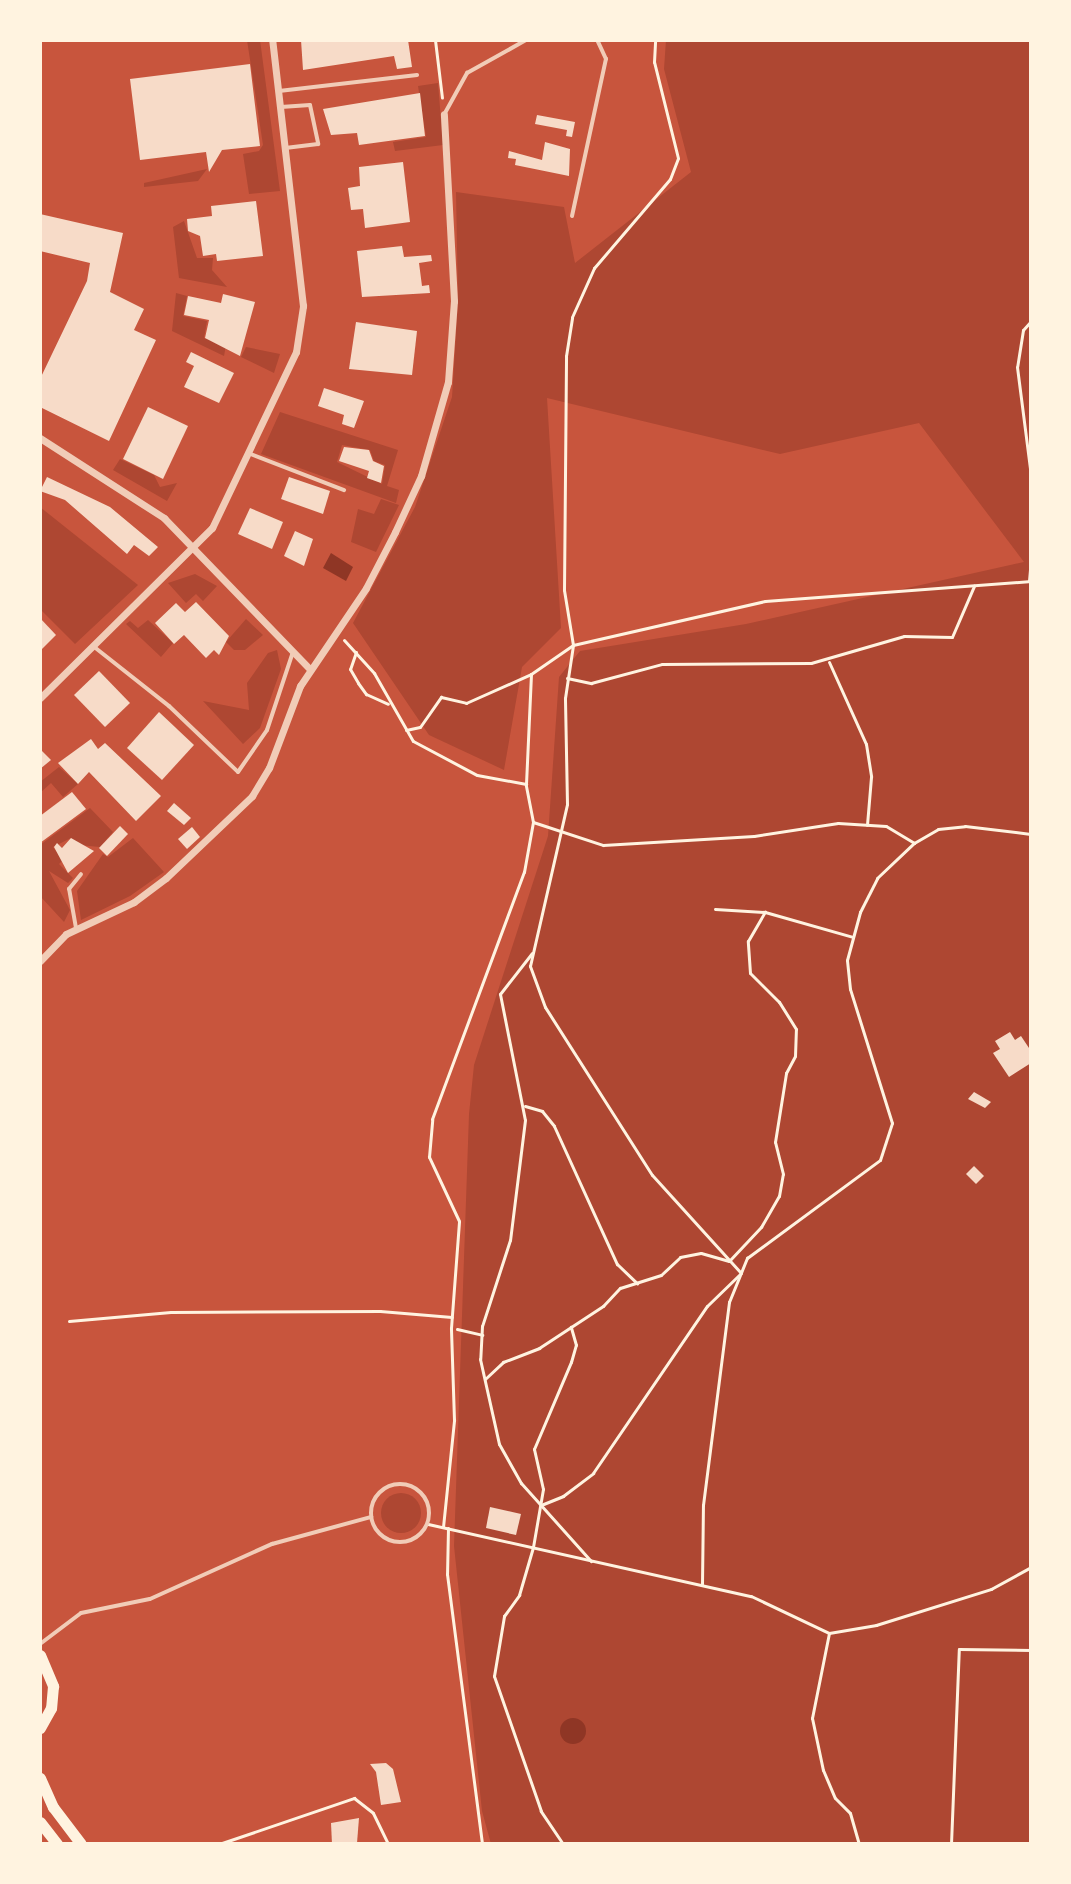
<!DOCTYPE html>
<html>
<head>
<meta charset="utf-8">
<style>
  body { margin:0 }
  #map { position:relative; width:1071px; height:1884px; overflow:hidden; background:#c8553d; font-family:Helvetica,sans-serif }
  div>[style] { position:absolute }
  .green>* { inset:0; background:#ae4732 }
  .round { border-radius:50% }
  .water>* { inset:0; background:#8f3625 }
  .building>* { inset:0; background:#f7dbc8 }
  .path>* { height:3px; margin:-1.5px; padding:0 1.5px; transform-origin:1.5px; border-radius:1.5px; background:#fff3e0 }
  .service>* { height:4px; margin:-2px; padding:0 2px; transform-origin:2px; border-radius:2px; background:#f1ccb7 }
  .service>.ring { margin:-2px; padding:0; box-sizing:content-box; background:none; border:4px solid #f1ccb7; border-radius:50% }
  .minor>* { height:7px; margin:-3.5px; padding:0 3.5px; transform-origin:3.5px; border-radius:3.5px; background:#f1ccb7 }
  .primary>* { height:11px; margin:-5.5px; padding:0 5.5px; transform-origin:5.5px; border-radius:5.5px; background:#fff3e0 }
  span { translate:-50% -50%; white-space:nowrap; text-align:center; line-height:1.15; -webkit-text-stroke:6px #fff3e0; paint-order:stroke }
  .frame { position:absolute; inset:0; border:42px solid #fff3e0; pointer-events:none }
</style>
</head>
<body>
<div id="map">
  <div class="green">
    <i style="clip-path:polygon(247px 40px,260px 40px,280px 191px,249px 194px,243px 154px,259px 151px,263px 145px)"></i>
    <i style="clip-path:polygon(666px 40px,1031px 40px,1031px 1844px,491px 1844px,482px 1811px,454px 1546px,469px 1114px,474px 1065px,548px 836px,559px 677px,580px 651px,746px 624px,1024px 562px,919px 423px,780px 454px,547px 398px,561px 628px,522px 667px,504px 770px,429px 735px,353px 623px,415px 507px,452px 397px,458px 301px,456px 192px,564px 207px,575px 263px,691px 172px,664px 69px)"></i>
    <i style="clip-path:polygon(438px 83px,443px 145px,395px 151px,393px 142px,426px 137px,418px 86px)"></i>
    <i style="clip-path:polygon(207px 169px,198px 181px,144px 187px,144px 183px)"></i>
    <i style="clip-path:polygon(184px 221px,197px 258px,213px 258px,212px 270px,227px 287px,179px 278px,173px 227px)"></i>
    <i style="clip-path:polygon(176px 293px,187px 296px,183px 316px,207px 321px,204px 338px,226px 345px,224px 356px,172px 331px)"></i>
    <i style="clip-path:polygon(246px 347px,280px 354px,274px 373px,241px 357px)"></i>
    <i style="clip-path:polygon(evenodd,280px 412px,398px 450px,387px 486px,399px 490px,396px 503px,261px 454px,280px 412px,342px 445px,370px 450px,374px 461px,385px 465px,382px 484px,337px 462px,342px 445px)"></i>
    <i style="clip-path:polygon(120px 459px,154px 475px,160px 487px,177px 483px,167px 501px,113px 470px)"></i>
    <i style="clip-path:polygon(381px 499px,399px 505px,376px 552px,351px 542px,358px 509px,374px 514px)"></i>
    <i style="clip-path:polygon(40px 507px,138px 585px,75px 644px,40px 609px)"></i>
    <i style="clip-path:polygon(195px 574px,217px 586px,203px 601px,196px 594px,186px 603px,168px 583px)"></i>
    <i style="clip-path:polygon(246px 619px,263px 635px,245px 650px,234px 650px,226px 642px)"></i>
    <i style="clip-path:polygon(148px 620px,173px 643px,161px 657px,126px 624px,130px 621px,138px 628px)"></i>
    <i style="clip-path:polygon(277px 650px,281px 669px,260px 728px,243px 744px,203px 701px,249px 710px,247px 683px,268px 653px)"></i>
    <i style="clip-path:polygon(59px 767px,78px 784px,63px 797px,51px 783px,40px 793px,40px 782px)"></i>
    <i style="clip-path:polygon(90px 808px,113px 832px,100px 847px,79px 845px,71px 838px,53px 847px,63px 860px,59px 864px,73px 878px,68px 883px,49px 871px,70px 910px,64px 922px,40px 896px,40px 845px)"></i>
    <i style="clip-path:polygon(133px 838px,164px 872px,130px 896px,81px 920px,77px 891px,103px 854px,108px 857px)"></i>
    <i class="round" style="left:381px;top:1493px;width:40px;height:40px"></i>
  </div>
  <div class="water">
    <i style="clip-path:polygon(331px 553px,353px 567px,346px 581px,323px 568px)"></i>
    <i class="round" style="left:560px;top:1718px;width:26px;height:26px"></i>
  </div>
  <div class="building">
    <i style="clip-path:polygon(301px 40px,408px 40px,412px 67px,397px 69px,394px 56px,303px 70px)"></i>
    <i style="clip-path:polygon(250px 64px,260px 146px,222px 150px,209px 172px,206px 152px,140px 160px,130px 79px)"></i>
    <i style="clip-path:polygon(420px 93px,425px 136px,359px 145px,357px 133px,331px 135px,323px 109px)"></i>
    <i style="clip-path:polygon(537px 115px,575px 122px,572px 137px,566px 136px,567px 130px,535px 124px)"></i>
    <i style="clip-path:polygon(545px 142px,570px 149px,569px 176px,515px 165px,516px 159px,508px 158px,509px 151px,542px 160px)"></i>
    <i style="clip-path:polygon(403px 162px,410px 222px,365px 228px,363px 209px,351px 210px,348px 188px,360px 186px,359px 167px)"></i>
    <i style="clip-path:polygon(256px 201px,263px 256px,217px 261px,216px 254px,203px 256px,200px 236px,188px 231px,187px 219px,212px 216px,211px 206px)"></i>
    <i style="clip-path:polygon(40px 214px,123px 233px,110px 292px,144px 309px,134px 330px,156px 340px,109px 441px,40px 407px,40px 379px,87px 281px,90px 263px,40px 251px)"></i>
    <i style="clip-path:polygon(402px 246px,404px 257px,431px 255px,432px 261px,419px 263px,422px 286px,429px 285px,430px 293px,362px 297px,357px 251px)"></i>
    <i style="clip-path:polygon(223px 294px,255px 302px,240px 356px,205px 338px,209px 320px,184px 315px,188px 296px,221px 303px)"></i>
    <i style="clip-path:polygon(356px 322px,417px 331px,412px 375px,349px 369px)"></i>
    <i style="clip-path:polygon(191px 352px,234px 373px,219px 403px,184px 387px,194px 366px,186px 362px)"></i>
    <i style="clip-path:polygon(324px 388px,364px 401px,354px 428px,342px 424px,344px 415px,318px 406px)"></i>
    <i style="clip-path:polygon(148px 407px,188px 426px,163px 479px,123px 459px)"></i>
    <i style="clip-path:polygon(344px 447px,369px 450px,373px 461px,384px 466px,381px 483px,367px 478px,369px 471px,339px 461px)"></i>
    <i style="clip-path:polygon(47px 477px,110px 507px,158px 547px,149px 556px,134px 545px,127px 554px,65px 500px,40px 491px)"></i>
    <i style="clip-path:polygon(289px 477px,330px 491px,323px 514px,281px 499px)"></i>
    <i style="clip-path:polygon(250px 508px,283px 522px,272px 549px,238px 534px)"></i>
    <i style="clip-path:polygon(295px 531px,313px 539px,304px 566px,284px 556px)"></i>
    <i style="clip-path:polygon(196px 602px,229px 636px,219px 655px,214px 650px,206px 658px,184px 635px,174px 644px,155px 623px,176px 603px,185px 612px)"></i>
    <i style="clip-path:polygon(40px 618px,56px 635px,40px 651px)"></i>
    <i style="clip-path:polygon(99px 671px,130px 703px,105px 727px,74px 695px)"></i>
    <i style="clip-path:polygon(159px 712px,194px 745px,162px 780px,127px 748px)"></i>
    <i style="clip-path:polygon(91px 739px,98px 749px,105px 743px,161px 796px,136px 821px,89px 772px,78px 784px,58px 763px)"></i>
    <i style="clip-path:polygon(40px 749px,51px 760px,40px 769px)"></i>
    <i style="clip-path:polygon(72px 792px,86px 809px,40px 843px,40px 816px)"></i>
    <i style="clip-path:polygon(174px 803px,191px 818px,184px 825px,167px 811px)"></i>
    <i style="clip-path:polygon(120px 826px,128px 834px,107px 856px,99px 848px)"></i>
    <i style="clip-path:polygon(192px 827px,200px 837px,187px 849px,178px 839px)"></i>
    <i style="clip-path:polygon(71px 838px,94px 851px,68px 873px,54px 847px,57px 843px,62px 848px)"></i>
    <i style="clip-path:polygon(1010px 1032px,1015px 1040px,1021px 1036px,1031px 1051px,1031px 1063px,1009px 1077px,993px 1053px,1000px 1049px,995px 1041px)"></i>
    <i style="clip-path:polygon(974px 1092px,991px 1102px,985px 1108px,968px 1099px)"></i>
    <i style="clip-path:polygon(974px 1166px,984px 1176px,976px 1184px,966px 1174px)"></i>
    <i style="clip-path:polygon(490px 1507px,521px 1514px,516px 1535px,486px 1528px)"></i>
    <i style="clip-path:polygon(386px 1763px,393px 1769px,401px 1802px,381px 1805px,376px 1772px,370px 1764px)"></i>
    <i style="clip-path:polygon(359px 1818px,357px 1843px,332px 1844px,331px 1823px)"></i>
  </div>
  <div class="path">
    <i style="left:435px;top:40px;width:58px;rotate:83.1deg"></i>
    <i style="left:1031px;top:321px;width:12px;rotate:132deg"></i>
    <i style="left:1023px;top:330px;width:37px;rotate:99deg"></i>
    <i style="left:1017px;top:367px;width:110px;rotate:82.7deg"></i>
    <i style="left:1029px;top:581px;width:24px;rotate:-85deg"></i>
    <i style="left:344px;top:640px;width:45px;rotate:47.7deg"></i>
    <i style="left:374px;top:673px;width:78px;rotate:60.2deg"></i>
    <i style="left:413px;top:741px;width:72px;rotate:28deg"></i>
    <i style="left:477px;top:775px;width:50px;rotate:10.4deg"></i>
    <i style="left:526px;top:784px;width:110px;rotate:-87.4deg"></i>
    <i style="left:531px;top:674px;width:51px;rotate:-34.6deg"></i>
    <i style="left:573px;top:645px;width:197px;rotate:-12.9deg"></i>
    <i style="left:765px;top:601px;width:267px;rotate:-4.3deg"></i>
    <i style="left:356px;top:652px;width:18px;rotate:109deg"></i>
    <i style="left:350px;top:669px;width:16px;rotate:60deg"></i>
    <i style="left:358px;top:683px;width:14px;rotate:54deg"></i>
    <i style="left:366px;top:694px;width:24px;rotate:24deg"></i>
    <i style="left:829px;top:662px;width:90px;rotate:65.7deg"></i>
    <i style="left:866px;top:744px;width:33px;rotate:81deg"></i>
    <i style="left:871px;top:777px;width:48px;rotate:94.8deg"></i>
    <i style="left:567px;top:678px;width:25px;rotate:12deg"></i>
    <i style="left:591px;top:683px;width:73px;rotate:-15deg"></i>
    <i style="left:662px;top:664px;width:149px;rotate:-0.4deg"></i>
    <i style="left:811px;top:663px;width:97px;rotate:-16.2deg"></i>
    <i style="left:904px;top:636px;width:48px;rotate:1.2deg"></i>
    <i style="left:952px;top:637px;width:56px;rotate:-66.7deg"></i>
    <i style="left:406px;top:730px;width:14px;rotate:-12deg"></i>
    <i style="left:420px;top:727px;width:37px;rotate:-55deg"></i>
    <i style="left:441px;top:697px;width:26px;rotate:13deg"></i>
    <i style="left:466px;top:703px;width:71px;rotate:-24deg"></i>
    <i style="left:533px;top:822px;width:74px;rotate:18.2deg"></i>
    <i style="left:603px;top:845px;width:151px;rotate:-3.4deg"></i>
    <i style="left:754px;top:836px;width:85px;rotate:-8.8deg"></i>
    <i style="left:838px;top:823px;width:48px;rotate:3.6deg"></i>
    <i style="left:886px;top:826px;width:33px;rotate:31deg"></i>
    <i style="left:715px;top:909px;width:50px;rotate:3.4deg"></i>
    <i style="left:765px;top:912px;width:91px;rotate:15.9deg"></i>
    <i style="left:532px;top:953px;width:52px;rotate:128deg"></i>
    <i style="left:500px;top:994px;width:128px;rotate:78.8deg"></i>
    <i style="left:525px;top:1120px;width:121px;rotate:97.1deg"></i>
    <i style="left:510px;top:1240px;width:90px;rotate:108deg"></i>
    <i style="left:482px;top:1326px;width:33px;rotate:93deg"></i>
    <i style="left:480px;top:1359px;width:87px;rotate:77.4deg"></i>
    <i style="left:499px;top:1444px;width:45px;rotate:60.6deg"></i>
    <i style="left:521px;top:1483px;width:105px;rotate:48.1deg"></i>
    <i style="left:525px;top:1106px;width:18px;rotate:16deg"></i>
    <i style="left:542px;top:1111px;width:19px;rotate:51deg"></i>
    <i style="left:554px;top:1126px;width:152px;rotate:65.5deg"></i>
    <i style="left:617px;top:1264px;width:28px;rotate:44deg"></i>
    <i style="left:69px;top:1321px;width:102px;rotate:-5deg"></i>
    <i style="left:171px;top:1312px;width:209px;rotate:-0.3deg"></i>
    <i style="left:380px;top:1311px;width:72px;rotate:4.8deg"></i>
    <i style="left:457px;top:1329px;width:26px;rotate:13deg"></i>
    <i style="left:485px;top:1379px;width:25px;rotate:-43deg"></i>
    <i style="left:503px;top:1362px;width:39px;rotate:-21deg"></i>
    <i style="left:539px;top:1348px;width:77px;rotate:-33.3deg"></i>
    <i style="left:603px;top:1306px;width:25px;rotate:-47deg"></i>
    <i style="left:620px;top:1288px;width:43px;rotate:-17.6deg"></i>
    <i style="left:661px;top:1275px;width:26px;rotate:-43deg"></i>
    <i style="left:680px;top:1257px;width:21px;rotate:-11deg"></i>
    <i style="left:701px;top:1253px;width:29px;rotate:16deg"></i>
    <i style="left:729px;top:1261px;width:47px;rotate:-46.7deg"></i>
    <i style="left:761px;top:1227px;width:36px;rotate:-60deg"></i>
    <i style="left:779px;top:1196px;width:22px;rotate:-80deg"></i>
    <i style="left:783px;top:1174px;width:33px;rotate:-104deg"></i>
    <i style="left:775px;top:1142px;width:70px;rotate:-80.9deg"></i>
    <i style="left:786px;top:1073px;width:19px;rotate:-62deg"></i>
    <i style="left:795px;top:1056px;width:27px;rotate:-88deg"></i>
    <i style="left:796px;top:1029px;width:32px;rotate:-122deg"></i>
    <i style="left:779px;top:1002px;width:41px;rotate:-135deg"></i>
    <i style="left:750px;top:973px;width:32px;rotate:-94deg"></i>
    <i style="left:748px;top:941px;width:34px;rotate:-60deg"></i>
    <i style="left:541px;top:1505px;width:24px;rotate:-22deg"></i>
    <i style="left:563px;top:1496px;width:38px;rotate:-37deg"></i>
    <i style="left:593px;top:1473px;width:202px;rotate:-55.7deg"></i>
    <i style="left:707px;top:1306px;width:47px;rotate:-44.1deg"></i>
    <i style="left:741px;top:1273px;width:132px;rotate:-132.2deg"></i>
    <i style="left:652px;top:1175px;width:199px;rotate:-122.5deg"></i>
    <i style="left:545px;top:1007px;width:44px;rotate:-110.1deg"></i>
    <i style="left:530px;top:966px;width:166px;rotate:-77.1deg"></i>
    <i style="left:567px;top:804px;width:106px;rotate:-91.1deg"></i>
    <i style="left:565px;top:698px;width:54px;rotate:-81.4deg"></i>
    <i style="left:573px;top:645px;width:56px;rotate:-99.3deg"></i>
    <i style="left:564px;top:590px;width:234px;rotate:-89.5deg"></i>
    <i style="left:566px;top:356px;width:39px;rotate:-81deg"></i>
    <i style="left:572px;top:317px;width:54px;rotate:-65.8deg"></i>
    <i style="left:594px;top:268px;width:117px;rotate:-49.5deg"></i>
    <i style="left:670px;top:179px;width:22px;rotate:-69deg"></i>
    <i style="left:678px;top:158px;width:99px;rotate:-104deg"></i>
    <i style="left:654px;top:62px;width:22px;rotate:-87deg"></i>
    <i style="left:428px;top:1524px;width:331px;rotate:12.6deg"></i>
    <i style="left:751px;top:1596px;width:86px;rotate:25.4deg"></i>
    <i style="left:829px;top:1633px;width:48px;rotate:-9.7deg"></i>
    <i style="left:876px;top:1625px;width:121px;rotate:-17.4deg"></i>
    <i style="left:991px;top:1589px;width:46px;rotate:-28.8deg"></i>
    <i style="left:443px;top:1527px;width:108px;rotate:-84.1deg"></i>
    <i style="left:454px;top:1420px;width:92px;rotate:-91.9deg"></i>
    <i style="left:451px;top:1328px;width:107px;rotate:-85.7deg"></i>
    <i style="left:459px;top:1221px;width:71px;rotate:-115.1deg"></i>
    <i style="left:429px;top:1157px;width:38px;rotate:-85deg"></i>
    <i style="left:432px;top:1119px;width:264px;rotate:-69.6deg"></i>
    <i style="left:524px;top:872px;width:51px;rotate:-79.8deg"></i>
    <i style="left:533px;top:822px;width:38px;rotate:-101deg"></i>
    <i style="left:448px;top:1528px;width:46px;rotate:91.2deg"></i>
    <i style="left:447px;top:1574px;width:272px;rotate:82.6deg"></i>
    <i style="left:702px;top:1584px;width:79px;rotate:-89.3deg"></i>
    <i style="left:703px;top:1505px;width:205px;rotate:-82.7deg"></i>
    <i style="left:729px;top:1302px;width:48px;rotate:-67.8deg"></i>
    <i style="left:747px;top:1258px;width:165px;rotate:-36.4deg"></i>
    <i style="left:880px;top:1160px;width:39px;rotate:-72deg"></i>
    <i style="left:892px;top:1123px;width:140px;rotate:-107.4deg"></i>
    <i style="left:850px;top:989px;width:29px;rotate:-96deg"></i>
    <i style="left:847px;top:960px;width:50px;rotate:-74.8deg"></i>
    <i style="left:860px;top:912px;width:38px;rotate:-63deg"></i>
    <i style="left:877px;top:878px;width:51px;rotate:-43.4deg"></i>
    <i style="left:914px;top:843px;width:28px;rotate:-30deg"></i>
    <i style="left:938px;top:829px;width:27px;rotate:-6deg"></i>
    <i style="left:965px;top:826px;width:66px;rotate:6.9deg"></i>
    <i style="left:829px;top:1633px;width:87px;rotate:101.3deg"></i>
    <i style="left:812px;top:1718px;width:53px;rotate:78.1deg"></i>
    <i style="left:823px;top:1770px;width:30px;rotate:67deg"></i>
    <i style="left:835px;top:1798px;width:21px;rotate:45deg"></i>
    <i style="left:850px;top:1813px;width:32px;rotate:74deg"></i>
    <i style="left:219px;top:1844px;width:143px;rotate:-18.8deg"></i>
    <i style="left:354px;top:1798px;width:24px;rotate:38deg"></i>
    <i style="left:373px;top:1813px;width:34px;rotate:64deg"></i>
    <i style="left:563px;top:1844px;width:40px;rotate:-124deg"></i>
    <i style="left:541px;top:1811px;width:143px;rotate:-109.2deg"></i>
    <i style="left:494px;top:1676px;width:61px;rotate:-80.5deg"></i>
    <i style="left:504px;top:1616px;width:26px;rotate:-54deg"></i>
    <i style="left:519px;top:1595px;width:50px;rotate:-73.7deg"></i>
    <i style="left:533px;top:1547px;width:59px;rotate:-80.2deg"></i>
    <i style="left:543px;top:1489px;width:41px;rotate:-102.7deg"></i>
    <i style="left:534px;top:1449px;width:95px;rotate:-67deg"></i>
    <i style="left:571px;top:1362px;width:18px;rotate:-74deg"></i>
    <i style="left:576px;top:1345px;width:19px;rotate:-106deg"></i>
    <i style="left:951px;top:1844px;width:195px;rotate:-87.7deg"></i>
    <i style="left:959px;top:1649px;width:72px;rotate:0.8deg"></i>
  </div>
  <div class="service">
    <i style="left:279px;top:91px;width:139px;rotate:-6.6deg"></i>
    <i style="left:281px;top:107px;width:29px;rotate:-4deg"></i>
    <i style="left:310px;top:105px;width:40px;rotate:78deg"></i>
    <i style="left:318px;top:144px;width:33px;rotate:173deg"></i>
    <i style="left:445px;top:113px;width:46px;rotate:-61.2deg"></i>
    <i style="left:467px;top:73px;width:68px;rotate:-29.2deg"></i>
    <i style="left:572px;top:216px;width:161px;rotate:-77.8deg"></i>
    <i style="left:606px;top:59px;width:21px;rotate:-115deg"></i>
    <i style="left:248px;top:453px;width:103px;rotate:21.1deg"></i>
    <i style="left:93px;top:646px;width:97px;rotate:38.3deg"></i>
    <i style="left:169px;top:706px;width:95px;rotate:43.7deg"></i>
    <i style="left:238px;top:772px;width:51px;rotate:-55.4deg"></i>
    <i style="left:267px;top:730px;width:82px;rotate:-71.6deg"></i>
    <i style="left:76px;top:928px;width:40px;rotate:-100deg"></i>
    <i style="left:69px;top:889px;width:19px;rotate:-51deg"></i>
    <i class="ring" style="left:371px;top:1484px;width:54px;height:54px"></i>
    <i style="left:40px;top:1644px;width:51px;rotate:-37.1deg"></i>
    <i style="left:81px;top:1613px;width:70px;rotate:-11.5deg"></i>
    <i style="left:150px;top:1599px;width:134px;rotate:-24.3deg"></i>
    <i style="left:272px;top:1544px;width:103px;rotate:-15.3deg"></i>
  </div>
  <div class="minor">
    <i style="left:40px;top:438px;width:148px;rotate:32.8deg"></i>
    <i style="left:164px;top:518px;width:210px;rotate:46deg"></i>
    <i style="left:40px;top:698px;width:242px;rotate:-44.7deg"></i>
    <i style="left:212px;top:528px;width:195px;rotate:-64.5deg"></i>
    <i style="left:296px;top:352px;width:47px;rotate:-81.3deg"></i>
    <i style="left:303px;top:306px;width:268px;rotate:-96.6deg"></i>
    <i style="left:40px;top:961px;width:37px;rotate:-46deg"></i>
    <i style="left:66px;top:934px;width:75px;rotate:-25.2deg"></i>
    <i style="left:134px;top:902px;width:40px;rotate:-37deg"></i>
    <i style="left:166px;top:878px;width:119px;rotate:-43.6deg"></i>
    <i style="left:252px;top:796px;width:33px;rotate:-59deg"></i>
    <i style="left:269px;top:768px;width:88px;rotate:-69.3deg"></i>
    <i style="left:300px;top:686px;width:118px;rotate:-56deg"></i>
    <i style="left:366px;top:588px;width:63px;rotate:-62.6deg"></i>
    <i style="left:395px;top:532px;width:62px;rotate:-65.1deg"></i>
    <i style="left:421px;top:476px;width:98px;rotate:-74deg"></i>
    <i style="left:448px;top:382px;width:81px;rotate:-85.8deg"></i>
    <i style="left:454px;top:301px;width:187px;rotate:-93.1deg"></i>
  </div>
  <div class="primary">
    <i style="left:40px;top:1655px;width:34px;rotate:67deg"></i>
    <i style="left:53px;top:1686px;width:22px;rotate:95deg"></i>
    <i style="left:51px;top:1708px;width:23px;rotate:119deg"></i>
    <i style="left:40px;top:1778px;width:32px;rotate:66deg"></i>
    <i style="left:53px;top:1807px;width:46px;rotate:52.9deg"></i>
    <i style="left:40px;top:1822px;width:28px;rotate:52deg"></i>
  </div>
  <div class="frame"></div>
</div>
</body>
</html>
